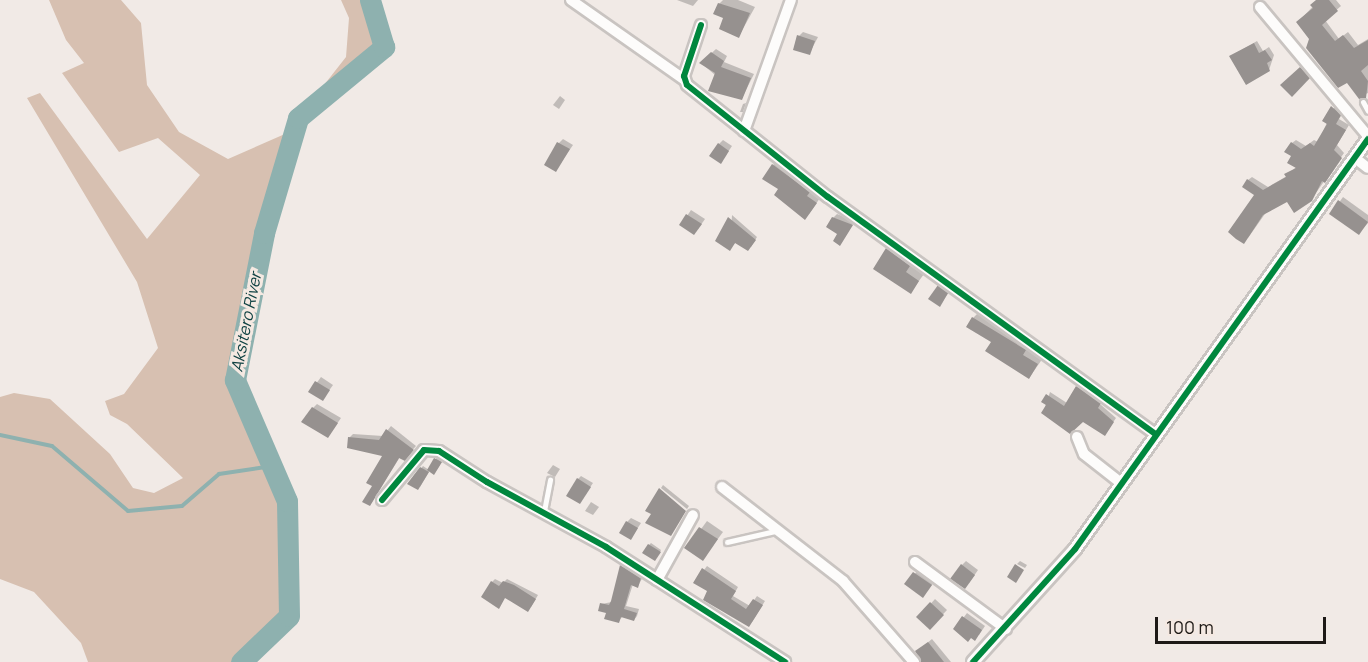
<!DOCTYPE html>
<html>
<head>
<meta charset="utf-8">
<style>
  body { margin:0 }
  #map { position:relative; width:1368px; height:662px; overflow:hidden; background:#f1eae6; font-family:Manrope,sans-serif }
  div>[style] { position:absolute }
  .forest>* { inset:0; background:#d7c0b1 }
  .shadow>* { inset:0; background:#0003 }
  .stream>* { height:4px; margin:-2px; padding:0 2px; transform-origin:2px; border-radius:2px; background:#8eb1af }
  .river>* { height:21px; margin:-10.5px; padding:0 10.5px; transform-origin:10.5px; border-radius:10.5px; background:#8eb1af }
  .building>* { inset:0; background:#96918f }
  .roads { filter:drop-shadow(2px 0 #c9c4c1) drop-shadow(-2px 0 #c9c4c1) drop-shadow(0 2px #c9c4c1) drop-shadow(0 -2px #c9c4c1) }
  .service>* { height:5px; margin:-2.5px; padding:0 2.5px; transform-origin:2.5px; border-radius:2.5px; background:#fdfcfb }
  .minor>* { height:10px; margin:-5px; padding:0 5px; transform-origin:5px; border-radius:5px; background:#fdfcfb }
  .tertiary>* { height:12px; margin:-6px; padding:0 6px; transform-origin:6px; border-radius:6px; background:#fdfcfb }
  .cycleway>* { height:6px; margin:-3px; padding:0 3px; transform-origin:3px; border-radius:3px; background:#00873e }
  span { translate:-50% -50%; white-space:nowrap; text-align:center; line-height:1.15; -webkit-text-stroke:6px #f5e9e2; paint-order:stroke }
  .water-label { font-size:16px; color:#104243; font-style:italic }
  .scale { position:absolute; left:1155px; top:617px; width:171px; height:27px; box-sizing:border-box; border:3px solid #1e1a17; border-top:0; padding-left:8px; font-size:18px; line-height:21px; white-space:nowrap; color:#1e1a17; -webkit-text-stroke:4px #f5e9e2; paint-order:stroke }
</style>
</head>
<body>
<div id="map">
  <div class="forest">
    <i style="clip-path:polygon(49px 0,121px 0,141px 23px,147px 85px,179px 132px,228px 159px,294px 130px,235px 380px,287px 501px,289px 616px,241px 662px,88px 662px,81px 643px,34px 592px,0 579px,0 397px,14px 393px,50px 399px,110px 454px,133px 488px,154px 493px,183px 478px,127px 424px,110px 415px,105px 401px,124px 394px,158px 348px,137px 282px,27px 98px,40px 93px,147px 239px,200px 175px,158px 138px,119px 152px,62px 73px,84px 63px,66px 40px)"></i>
    <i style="clip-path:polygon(341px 0,370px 0,384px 47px,298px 118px,346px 57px,349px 18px)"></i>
  </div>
  <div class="shadow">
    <i style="clip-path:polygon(677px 0,698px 0,693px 6px)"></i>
    <i style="clip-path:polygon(723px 0,738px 0,755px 7px,739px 36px,719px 4px)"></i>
    <i style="clip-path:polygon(1319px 0,1336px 0,1341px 6px,1325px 20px,1339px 39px,1348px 32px,1358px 45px,1368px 39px,1368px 93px,1359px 97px,1298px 22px)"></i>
    <i style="clip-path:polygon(803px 32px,818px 37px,809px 54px,799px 36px)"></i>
    <i style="clip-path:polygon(1257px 41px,1263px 51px,1269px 47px,1274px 55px,1269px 70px,1231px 56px)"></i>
    <i style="clip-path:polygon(716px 49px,727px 56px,724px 62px,754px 74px,742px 98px,701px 63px)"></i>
    <i style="clip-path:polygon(1305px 64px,1313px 73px,1292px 95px,1282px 85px)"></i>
    <i style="clip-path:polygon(560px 96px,565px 100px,559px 109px,553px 105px)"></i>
    <i style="clip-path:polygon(746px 103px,743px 112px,740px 112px,743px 104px)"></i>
    <i style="clip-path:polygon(1336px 103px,1344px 111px,1339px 119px,1349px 125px,1337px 145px,1344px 153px,1311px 200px,1288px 200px,1267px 211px,1248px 238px,1256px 194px,1248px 180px,1252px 177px,1268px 187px,1287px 176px,1296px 167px,1292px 143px,1296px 140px,1306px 146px,1314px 140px,1318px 142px)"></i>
    <i style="clip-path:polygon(563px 139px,573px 145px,556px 170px,559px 143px)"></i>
    <i style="clip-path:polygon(723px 140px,732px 146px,724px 158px,719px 144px)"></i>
    <i style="clip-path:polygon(777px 161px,820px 198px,809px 214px,780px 189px,773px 165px)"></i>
    <i style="clip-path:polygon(1343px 197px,1368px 215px,1368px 223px,1359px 233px,1331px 214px)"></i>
    <i style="clip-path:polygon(691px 210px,705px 219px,698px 229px,681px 225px)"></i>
    <i style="clip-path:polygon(837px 214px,855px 221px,840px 244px,833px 218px)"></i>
    <i style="clip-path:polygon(732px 215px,757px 237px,751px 247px,736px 242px,730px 249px)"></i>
    <i style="clip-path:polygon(893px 243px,915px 259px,911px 266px,924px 274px,911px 292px,887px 249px)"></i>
    <i style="clip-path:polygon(943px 282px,951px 289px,943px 301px,939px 286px)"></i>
    <i style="clip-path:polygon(979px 312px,1031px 343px,1028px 349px,1043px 358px,1029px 378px,973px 318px)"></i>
    <i style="clip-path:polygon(321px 377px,333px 385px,323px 399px,310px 392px)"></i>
    <i style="clip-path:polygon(1080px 384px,1103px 400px,1100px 404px,1116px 418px,1105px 434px,1083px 420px,1069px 432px,1043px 413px,1050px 392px,1067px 403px)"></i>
    <i style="clip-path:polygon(317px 404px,341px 418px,328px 437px,313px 408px)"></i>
    <i style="clip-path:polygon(391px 426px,416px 446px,408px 455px,400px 457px,370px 505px,385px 455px,349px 438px,353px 434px,383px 436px)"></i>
    <i style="clip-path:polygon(437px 457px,443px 460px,436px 471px,430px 470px,420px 487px,409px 483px,423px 466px,429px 470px)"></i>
    <i style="clip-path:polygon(553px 465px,560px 469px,555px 477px,547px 473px)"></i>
    <i style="clip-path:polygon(581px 476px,593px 483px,580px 502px,578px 479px)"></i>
    <i style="clip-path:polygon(663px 485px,689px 506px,687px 509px,661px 488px)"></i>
    <i style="clip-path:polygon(591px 502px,599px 507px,593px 515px,585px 511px)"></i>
    <i style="clip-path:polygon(631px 518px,641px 523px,634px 534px,627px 522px)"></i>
    <i style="clip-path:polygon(707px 521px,723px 532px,703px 559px,687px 548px)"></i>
    <i style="clip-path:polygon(651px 543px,661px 550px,656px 558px,649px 545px)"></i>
    <i style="clip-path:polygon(966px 561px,978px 570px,969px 583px,962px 565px)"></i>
    <i style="clip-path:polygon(1020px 561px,1027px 565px,1025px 568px,1017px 564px)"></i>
    <i style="clip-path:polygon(624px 562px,644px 575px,638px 586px,633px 584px,626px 606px,639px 609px,637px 616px,634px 620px,623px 616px,618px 622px,601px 604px,612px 602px)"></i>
    <i style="clip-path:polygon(707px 566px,738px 587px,733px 596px,750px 606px,757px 596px,765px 601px,752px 622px,695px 582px)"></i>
    <i style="clip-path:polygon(919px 569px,935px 581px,923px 596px,906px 584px)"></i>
    <i style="clip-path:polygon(495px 579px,503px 583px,507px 579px,538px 595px,531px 607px,492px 582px)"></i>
    <i style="clip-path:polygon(935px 599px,947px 610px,930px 628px,919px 617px)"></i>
    <i style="clip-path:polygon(967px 613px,985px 626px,979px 635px,955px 629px)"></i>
    <i style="clip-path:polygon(932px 639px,951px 662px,922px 662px,921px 648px)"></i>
  </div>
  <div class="stream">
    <i style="left:0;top:435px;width:53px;rotate:11.9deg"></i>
    <i style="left:52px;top:446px;width:100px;rotate:40.5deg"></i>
    <i style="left:128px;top:511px;width:54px;rotate:-5.3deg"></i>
    <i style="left:182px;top:506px;width:49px;rotate:-40.9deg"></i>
    <i style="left:219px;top:474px;width:54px;rotate:-8.6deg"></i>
  </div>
  <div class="river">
    <i style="left:241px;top:662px;width:66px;rotate:-43.8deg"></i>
    <i style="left:289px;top:616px;width:115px;rotate:-91deg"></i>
    <i style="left:287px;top:501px;width:132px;rotate:-113.3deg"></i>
    <i style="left:235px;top:380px;width:150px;rotate:-78.8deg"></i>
    <i style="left:264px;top:233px;width:120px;rotate:-73.5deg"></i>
    <i style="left:298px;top:118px;width:112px;rotate:-39.5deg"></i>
    <i style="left:384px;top:47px;width:49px;rotate:-106.6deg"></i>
  </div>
  <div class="building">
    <i style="clip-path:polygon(1316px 0,1329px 0,1338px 11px,1322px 25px,1335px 41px,1343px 35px,1354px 48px,1368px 40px,1368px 65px,1361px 71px,1368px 81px,1366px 98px,1359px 99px,1347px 83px,1338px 88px,1306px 48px,1309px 39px,1296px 22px,1313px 8px,1310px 5px)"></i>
    <i style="clip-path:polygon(718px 3px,750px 13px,739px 38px,719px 29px,723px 18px,713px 14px)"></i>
    <i style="clip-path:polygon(797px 35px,815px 41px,810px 55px,793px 50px)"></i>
    <i style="clip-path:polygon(1254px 43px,1259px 53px,1265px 50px,1272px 60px,1267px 63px,1270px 71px,1246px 85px,1229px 56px)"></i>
    <i style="clip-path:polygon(711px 52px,724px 61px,721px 67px,751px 78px,742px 100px,708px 91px,715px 73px,699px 63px)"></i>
    <i style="clip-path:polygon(1300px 67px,1310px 78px,1292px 97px,1280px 85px)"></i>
    <i style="clip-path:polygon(1331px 106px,1341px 115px,1336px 124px,1346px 130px,1334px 150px,1342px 158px,1325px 183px,1322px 181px,1312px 201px,1294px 213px,1287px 202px,1263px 215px,1244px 244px,1236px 239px,1228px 232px,1254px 195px,1242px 187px,1247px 179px,1263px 190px,1286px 177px,1284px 174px,1296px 168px,1287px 163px,1291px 156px,1284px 152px,1291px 142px,1301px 149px,1310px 143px,1314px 146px,1327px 124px,1322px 121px)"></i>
    <i style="clip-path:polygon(557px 142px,570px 149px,556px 172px,544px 165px)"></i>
    <i style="clip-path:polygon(718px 143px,729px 151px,721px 164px,709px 156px)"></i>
    <i style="clip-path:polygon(772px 164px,810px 192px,807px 196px,817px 203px,805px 220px,774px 195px,778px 189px,762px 179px)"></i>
    <i style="clip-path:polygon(1338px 200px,1368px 222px,1359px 235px,1329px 214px)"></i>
    <i style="clip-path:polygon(686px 214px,702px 224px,694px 235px,679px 225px)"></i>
    <i style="clip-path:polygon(728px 217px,756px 240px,748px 251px,735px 243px,730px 251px,715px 241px)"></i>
    <i style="clip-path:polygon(832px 217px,853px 225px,840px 246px,833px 241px,837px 234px,826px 227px)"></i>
    <i style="clip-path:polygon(886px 248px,910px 266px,906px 272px,919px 281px,911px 294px,873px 269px)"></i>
    <i style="clip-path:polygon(938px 285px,948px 293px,940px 307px,928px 299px)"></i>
    <i style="clip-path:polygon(972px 317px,1026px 350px,1023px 355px,1038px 364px,1029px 379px,985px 351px,991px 342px,966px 327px)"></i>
    <i style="clip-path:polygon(315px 381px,330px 390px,323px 401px,308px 392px)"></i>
    <i style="clip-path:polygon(1076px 386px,1101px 403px,1098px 408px,1114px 422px,1105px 436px,1083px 422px,1070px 434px,1041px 413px,1046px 405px,1041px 402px,1046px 394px,1064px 406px)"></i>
    <i style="clip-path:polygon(312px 407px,338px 423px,328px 438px,301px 422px)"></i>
    <i style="clip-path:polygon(386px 429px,414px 450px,405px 461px,399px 458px,370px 506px,362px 502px,372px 486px,366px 483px,382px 456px,347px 448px,348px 437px,379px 440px)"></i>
    <i style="clip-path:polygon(434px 458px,442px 462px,434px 475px,427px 470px)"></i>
    <i style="clip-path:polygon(420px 467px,429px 472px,418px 490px,407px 484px)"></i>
    <i style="clip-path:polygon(577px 478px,591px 487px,580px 504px,566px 496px)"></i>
    <i style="clip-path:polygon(659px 488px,686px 511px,671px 536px,645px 523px,651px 514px,645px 511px)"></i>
    <i style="clip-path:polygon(626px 521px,638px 528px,631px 540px,619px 533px)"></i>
    <i style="clip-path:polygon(699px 527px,718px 539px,703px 561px,684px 548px)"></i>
    <i style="clip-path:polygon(648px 544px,661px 552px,655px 561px,642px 553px)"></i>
    <i style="clip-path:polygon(961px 564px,975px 575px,965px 589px,950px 579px)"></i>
    <i style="clip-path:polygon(1015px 564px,1024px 570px,1016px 583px,1007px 577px)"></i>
    <i style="clip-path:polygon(620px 565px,641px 578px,638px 588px,631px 585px,624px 609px,637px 613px,634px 621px,621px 617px,619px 623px,604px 619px,606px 613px,598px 611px,600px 603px,609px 605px,611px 601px)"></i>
    <i style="clip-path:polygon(702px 568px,736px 591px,731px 599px,746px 609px,753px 599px,763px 605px,749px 627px,703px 600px,707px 591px,693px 583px)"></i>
    <i style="clip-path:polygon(913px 572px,932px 585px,923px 598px,904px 584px)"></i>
    <i style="clip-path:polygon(491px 581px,499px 586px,503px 581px,514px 585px,536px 599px,528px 612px,505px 598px,499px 609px,481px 597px)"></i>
    <i style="clip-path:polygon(930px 602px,944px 615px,930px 630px,916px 617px)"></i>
    <i style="clip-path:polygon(962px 616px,982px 630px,975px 641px,971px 638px,968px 642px,953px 629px)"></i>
    <i style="clip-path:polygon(928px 642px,944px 662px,921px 662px,915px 651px)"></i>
  </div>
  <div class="roads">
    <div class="service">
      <i style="left:1363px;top:102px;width:10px;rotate:61deg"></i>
      <i style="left:544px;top:511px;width:32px;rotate:-79deg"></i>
      <i style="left:727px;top:542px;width:49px;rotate:-12.9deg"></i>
    </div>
    <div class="minor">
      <i style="left:571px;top:0;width:139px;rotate:35.1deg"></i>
      <i style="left:1260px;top:7px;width:168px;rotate:50.1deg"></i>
      <i style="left:701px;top:25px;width:54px;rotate:108.4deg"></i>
      <i style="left:684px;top:76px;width:9px;rotate:72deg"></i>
      <i style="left:687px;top:85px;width:180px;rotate:38.5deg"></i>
      <i style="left:828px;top:197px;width:405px;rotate:35.9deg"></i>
      <i style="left:744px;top:131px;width:139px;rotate:-70.3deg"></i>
      <i style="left:1355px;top:158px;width:16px;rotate:38deg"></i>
      <i style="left:1077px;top:437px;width:18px;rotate:68deg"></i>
      <i style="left:1084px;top:454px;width:47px;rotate:38.1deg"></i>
      <i style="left:722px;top:487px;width:153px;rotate:37.8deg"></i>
      <i style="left:843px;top:581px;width:108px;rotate:48.8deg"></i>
      <i style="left:382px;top:500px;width:65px;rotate:-50deg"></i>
      <i style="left:424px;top:450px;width:15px;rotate:4deg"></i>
      <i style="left:439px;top:451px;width:57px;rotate:32.9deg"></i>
      <i style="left:487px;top:482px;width:136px;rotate:28.6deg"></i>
      <i style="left:606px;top:547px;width:213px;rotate:32.7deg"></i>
      <i style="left:915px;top:562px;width:113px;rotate:36.4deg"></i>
      <i style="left:657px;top:580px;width:74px;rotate:-61deg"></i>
    </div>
    <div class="tertiary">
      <i style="left:973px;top:662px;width:152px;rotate:-47.9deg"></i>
      <i style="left:1075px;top:549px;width:504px;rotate:-54.45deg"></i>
    </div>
  </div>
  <div class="cycleway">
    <i style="left:701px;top:25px;width:54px;rotate:108.4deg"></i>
    <i style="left:684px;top:76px;width:9px;rotate:72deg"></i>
    <i style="left:687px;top:85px;width:180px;rotate:38.5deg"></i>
    <i style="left:828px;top:197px;width:405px;rotate:35.9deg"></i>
    <i style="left:382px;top:500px;width:65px;rotate:-50deg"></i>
    <i style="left:424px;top:450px;width:15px;rotate:4deg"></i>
    <i style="left:439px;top:451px;width:57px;rotate:32.9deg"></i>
    <i style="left:487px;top:482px;width:136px;rotate:28.6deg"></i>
    <i style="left:606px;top:547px;width:213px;rotate:32.7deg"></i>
    <i style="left:973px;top:662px;width:152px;rotate:-47.9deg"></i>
    <i style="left:1075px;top:549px;width:504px;rotate:-54.45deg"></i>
  </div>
  <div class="water-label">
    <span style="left:246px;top:322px;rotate:-79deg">Aksitero River</span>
  </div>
  <div class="scale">100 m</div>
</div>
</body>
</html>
